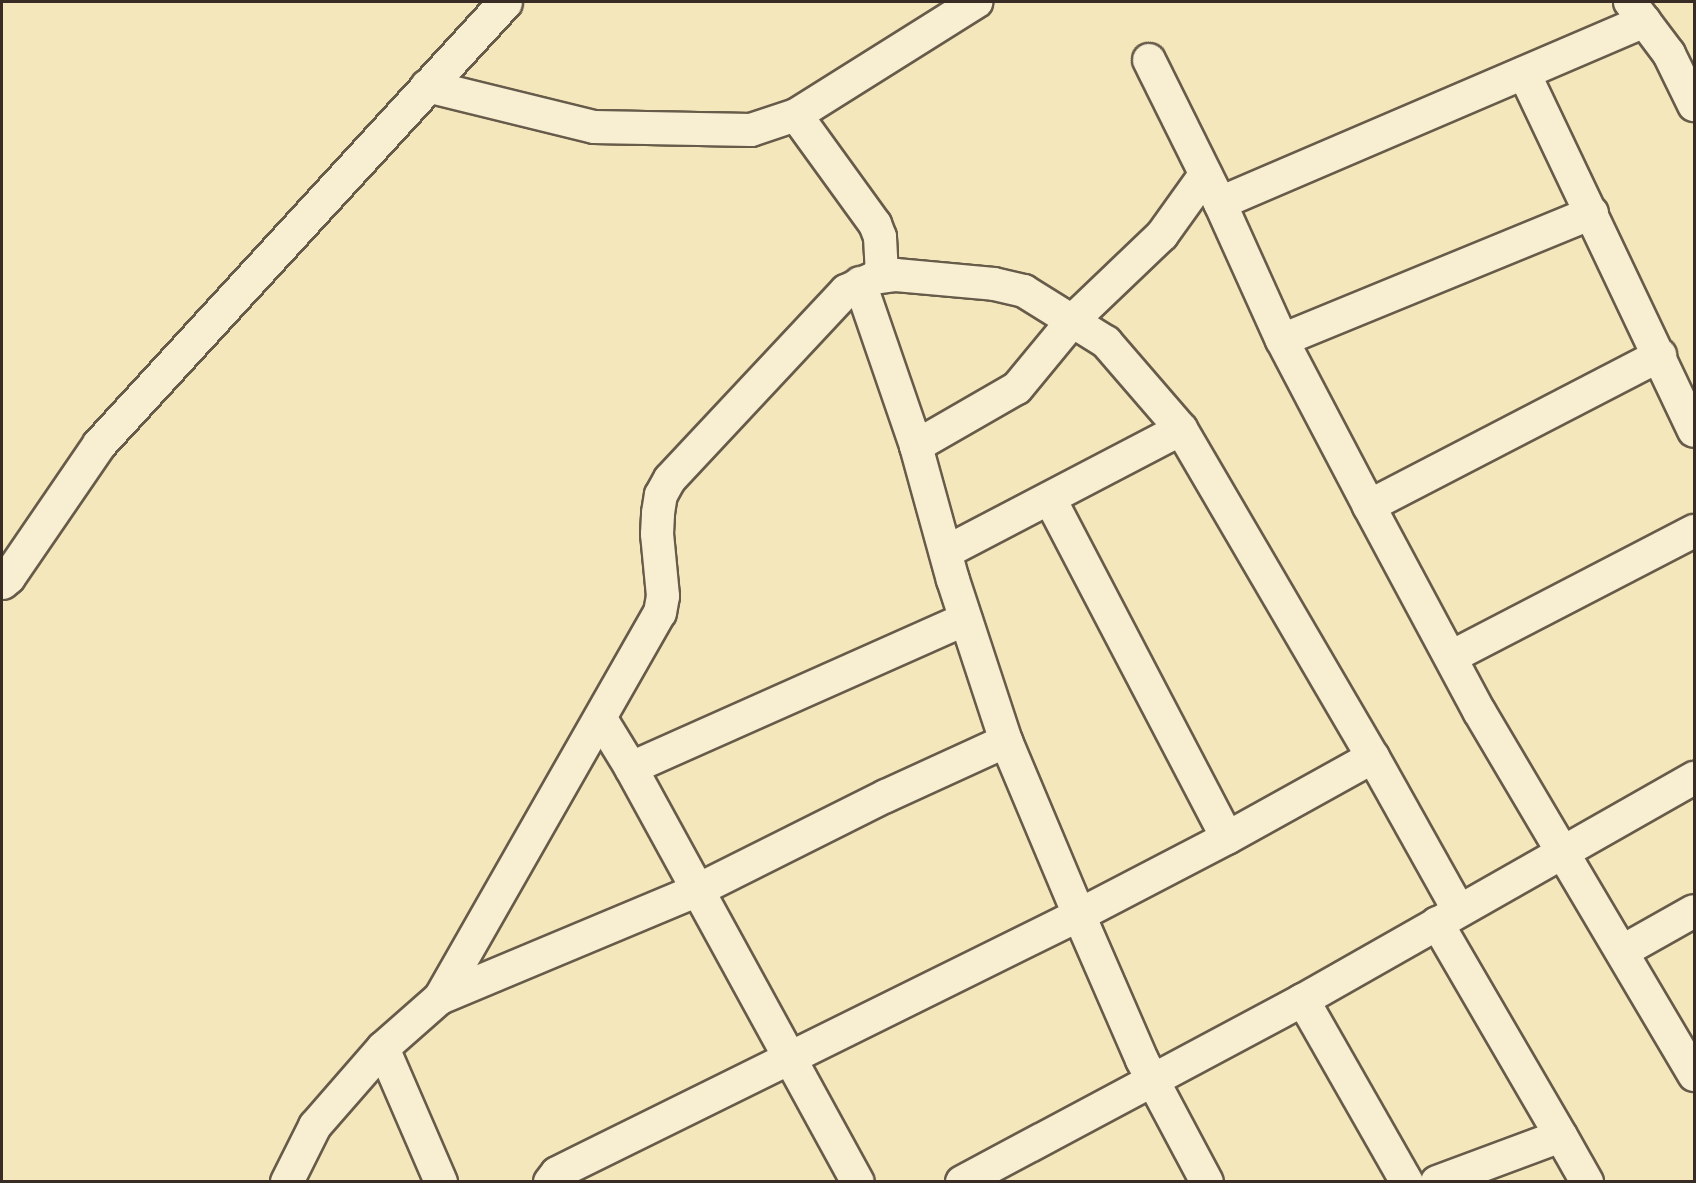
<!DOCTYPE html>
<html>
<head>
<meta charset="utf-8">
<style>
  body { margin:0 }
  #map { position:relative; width:1696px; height:1183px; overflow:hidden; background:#f5e7bc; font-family:"Libre Bodoni",serif }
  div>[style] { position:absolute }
  .roads { filter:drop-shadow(2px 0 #675b4a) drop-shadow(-2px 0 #675b4a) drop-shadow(0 2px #675b4a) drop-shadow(0 -2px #675b4a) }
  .street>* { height:32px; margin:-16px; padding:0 16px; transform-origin:16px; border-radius:16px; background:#f8efd3 }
  .secondary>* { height:33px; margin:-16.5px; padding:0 16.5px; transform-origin:16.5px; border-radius:16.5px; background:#f8efd3 }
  span { translate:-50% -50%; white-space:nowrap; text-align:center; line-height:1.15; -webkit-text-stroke:4.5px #f8efd3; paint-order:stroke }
  .frame { position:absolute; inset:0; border:3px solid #382c24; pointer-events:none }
</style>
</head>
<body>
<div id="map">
  <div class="roads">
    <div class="street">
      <i style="left:1630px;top:2px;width:65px;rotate:53.1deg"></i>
      <i style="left:1669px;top:54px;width:57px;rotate:63.9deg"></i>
      <i style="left:1149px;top:60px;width:160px;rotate:63.6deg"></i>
      <i style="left:1220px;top:203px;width:150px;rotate:65.7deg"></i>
      <i style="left:1282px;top:340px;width:187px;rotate:62.3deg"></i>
      <i style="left:1369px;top:506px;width:233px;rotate:61.8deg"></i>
      <i style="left:1479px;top:711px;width:423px;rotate:59.4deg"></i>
      <i style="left:1524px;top:73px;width:396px;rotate:64.6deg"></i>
      <i style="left:427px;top:86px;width:172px;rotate:13.8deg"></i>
      <i style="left:594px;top:127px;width:157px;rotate:1.1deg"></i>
      <i style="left:751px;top:130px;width:47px;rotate:-18.4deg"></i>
      <i style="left:796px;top:115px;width:213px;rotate:-32.1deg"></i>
      <i style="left:796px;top:115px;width:135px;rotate:54.1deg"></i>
      <i style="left:875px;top:224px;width:14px;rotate:69deg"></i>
      <i style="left:880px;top:237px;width:39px;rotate:87deg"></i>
      <i style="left:1220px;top:203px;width:462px;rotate:-23.2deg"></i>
      <i style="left:860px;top:283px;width:172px;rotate:71deg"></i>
      <i style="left:916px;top:446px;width:139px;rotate:74.6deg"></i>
      <i style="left:953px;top:580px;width:169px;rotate:71.8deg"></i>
      <i style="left:1282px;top:340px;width:335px;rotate:-22.3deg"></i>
      <i style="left:916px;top:446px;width:116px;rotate:-29.9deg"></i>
      <i style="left:1017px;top:388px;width:88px;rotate:-50.5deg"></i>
      <i style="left:1073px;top:320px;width:123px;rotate:-43.7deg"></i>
      <i style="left:1162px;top:235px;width:74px;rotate:-54.4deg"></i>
      <i style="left:1050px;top:499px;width:382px;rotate:62.4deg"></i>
      <i style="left:1369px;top:506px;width:328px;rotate:-27.4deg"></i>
      <i style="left:946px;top:552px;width:265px;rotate:-27.6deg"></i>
      <i style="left:1451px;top:657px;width:274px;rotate:-27.4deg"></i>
      <i style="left:601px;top:719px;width:57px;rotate:58.5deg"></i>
      <i style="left:631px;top:768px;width:472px;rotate:61.3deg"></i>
      <i style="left:631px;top:768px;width:366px;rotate:-24deg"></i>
      <i style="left:1437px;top:923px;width:246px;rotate:59.8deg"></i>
      <i style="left:1623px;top:951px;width:81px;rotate:-29.4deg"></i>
      <i style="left:440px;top:998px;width:443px;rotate:-60.3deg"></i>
      <i style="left:660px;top:613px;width:17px;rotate:-80deg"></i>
      <i style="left:663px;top:596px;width:62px;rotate:-95.5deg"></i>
      <i style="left:657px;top:534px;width:21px;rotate:-87deg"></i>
      <i style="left:658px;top:513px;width:18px;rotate:-81deg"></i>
      <i style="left:661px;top:495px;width:18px;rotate:-61deg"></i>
      <i style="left:670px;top:479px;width:258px;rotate:-46.9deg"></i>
      <i style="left:846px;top:291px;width:31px;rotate:-25deg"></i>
      <i style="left:874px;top:278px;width:22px;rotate:-8deg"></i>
      <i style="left:896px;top:275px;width:98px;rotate:5.2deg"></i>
      <i style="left:994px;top:284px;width:31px;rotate:13deg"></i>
      <i style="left:1024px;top:291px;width:97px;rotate:31.9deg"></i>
      <i style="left:1106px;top:342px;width:115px;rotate:49.2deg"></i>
      <i style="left:1181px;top:429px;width:380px;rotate:59.7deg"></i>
      <i style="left:1373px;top:757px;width:176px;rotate:60.8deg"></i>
      <i style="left:1303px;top:1000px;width:210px;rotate:60.3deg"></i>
      <i style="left:287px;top:1182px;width:63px;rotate:-63.4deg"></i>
      <i style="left:315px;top:1126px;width:103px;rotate:-48.9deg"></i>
      <i style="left:441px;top:1182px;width:146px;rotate:-113.4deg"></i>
      <i style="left:383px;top:1048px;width:76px;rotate:-41.3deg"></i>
      <i style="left:440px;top:998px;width:280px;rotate:-22.7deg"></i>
      <i style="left:698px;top:890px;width:210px;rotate:-26.6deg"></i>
      <i style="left:886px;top:796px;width:132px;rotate:-24.6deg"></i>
      <i style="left:1006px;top:741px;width:189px;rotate:67.2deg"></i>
      <i style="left:1079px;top:915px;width:167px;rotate:-27.5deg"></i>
      <i style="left:1227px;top:838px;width:167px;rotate:-29deg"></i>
      <i style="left:550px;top:1182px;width:11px;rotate:-52deg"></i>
      <i style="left:557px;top:1173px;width:582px;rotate:-26.3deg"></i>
      <i style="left:1079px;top:915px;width:158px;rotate:66.5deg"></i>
      <i style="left:1142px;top:1060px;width:138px;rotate:62deg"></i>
      <i style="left:962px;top:1182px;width:387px;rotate:-28.1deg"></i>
      <i style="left:1303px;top:1000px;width:450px;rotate:-29.6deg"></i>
      <i style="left:1437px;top:1182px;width:132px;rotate:-20.4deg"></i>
      <i style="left:1561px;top:1136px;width:53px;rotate:60.5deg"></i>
    </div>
    <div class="secondary">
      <i style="left:2px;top:582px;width:8px;rotate:-40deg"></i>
      <i style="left:8px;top:577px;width:161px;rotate:-55.6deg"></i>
      <i style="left:99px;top:444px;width:600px;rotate:-47.43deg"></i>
    </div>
  </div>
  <div class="frame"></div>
</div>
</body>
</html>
